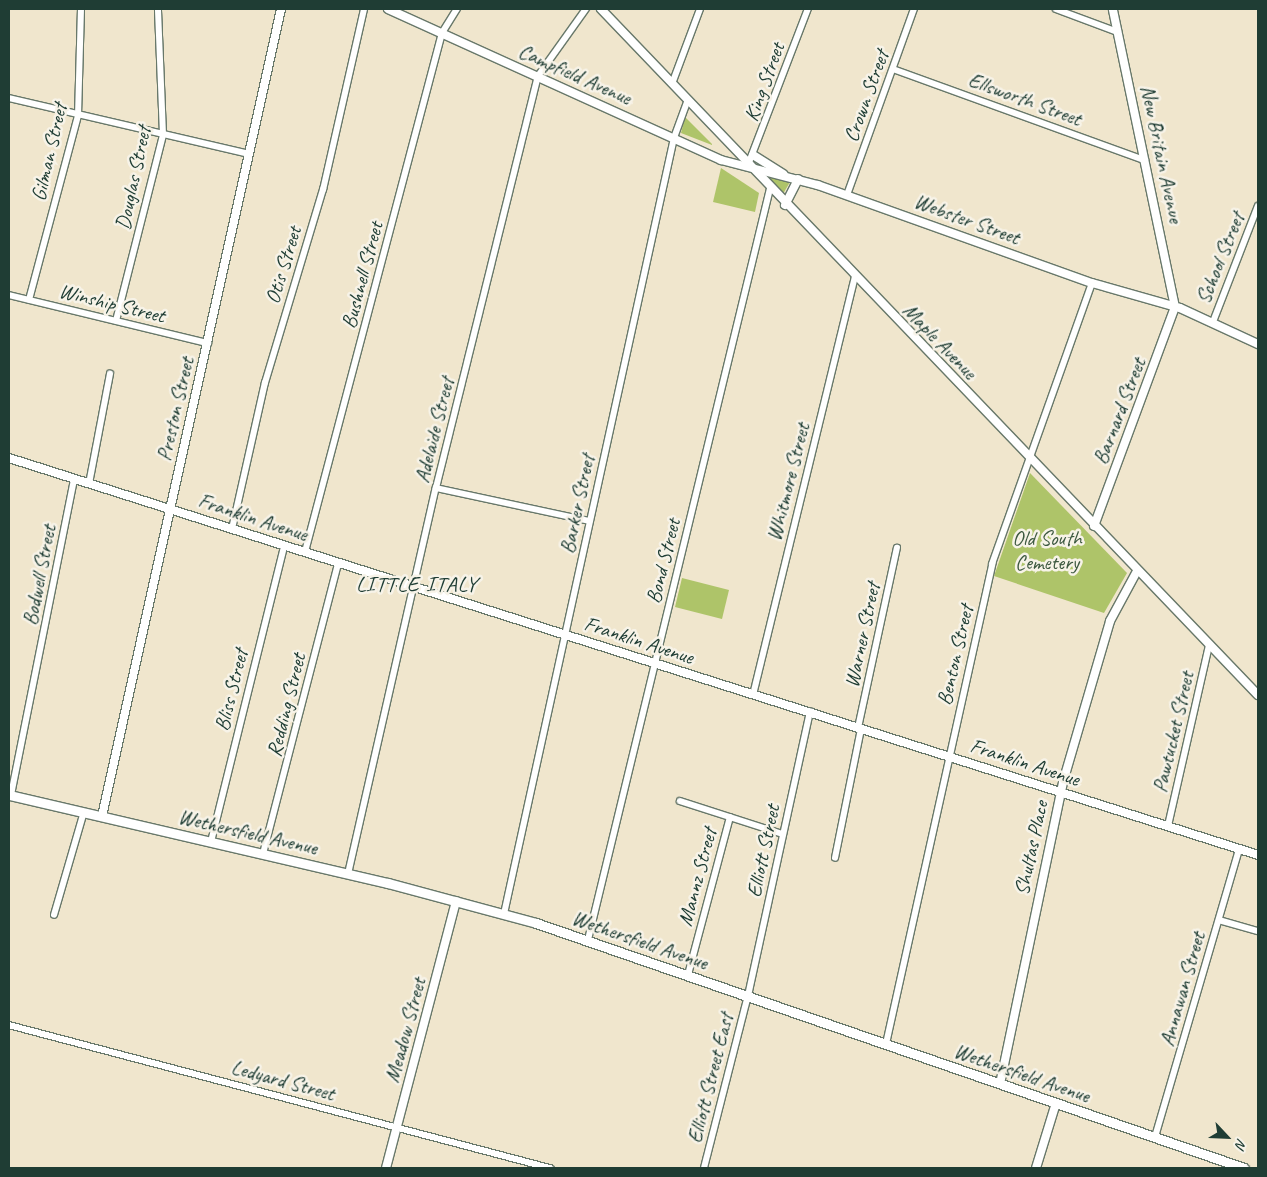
<!DOCTYPE html>
<html>
<head>
<meta charset="utf-8">
<style>
  body { margin:0 }
  #map { position:relative; width:1267px; height:1177px; overflow:hidden; background:#f0e6cd; font-family:Caveat,sans-serif }
  div>[style] { position:absolute }
  .green>* { inset:0; background:#aec469 }
  .roads { filter:drop-shadow(1px 0 #68786a) drop-shadow(-1px 0 #68786a) drop-shadow(0 1px #68786a) drop-shadow(0 -1px #68786a) }
  .street>* { height:5.5px; margin:-2.75px; padding:0 2.75px; transform-origin:2.75px; border-radius:2.75px; background:#fff }
  .secondary>* { height:8px; margin:-4px; padding:0 4px; transform-origin:4px; border-radius:4px; background:#fff }
  .primary>* { height:9px; margin:-4.5px; padding:0 4.5px; transform-origin:4.5px; border-radius:4.5px; background:#fff }
  span { translate:-50% -50%; white-space:nowrap; text-align:center; line-height:1.15; -webkit-text-stroke:5px #f7f3e8; paint-order:stroke }
  .street-label { font-size:21px; color:#1f3d34 }
  .park-label { font-size:21px; color:#3c583f }
  .neighbourhood-label { font-size:22px; color:#1f3d34; letter-spacing:1px }
  .frame { position:absolute; inset:0; border:10px solid #1f3d34; pointer-events:none }
  .north { position:absolute; left:1202px; top:1112px; width:50px; height:50px; -webkit-text-stroke:4px #f7f3e8; paint-order:stroke; rotate:115deg; font-size:14px; font-weight:700; line-height:20px; text-align:center; color:#1f3d34 }
  .north::after { content:''; display:block; margin:auto; width:18px; height:22px; background:#1f3d34; clip-path:polygon(50% 0,100% 100%,50% 72%,0 100%) }
</style>
</head>
<body>
<div id="map">
  <div class="green">
    <i style="clip-path:polygon(685px 117px,712px 144px,712px 145px,681px 133px)"></i>
    <i style="clip-path:polygon(721px 168px,759px 193px,755px 212px,713px 202px)"></i>
    <i style="clip-path:polygon(763px 174px,790px 182px,783px 194px)"></i>
    <i style="clip-path:polygon(1030px 473px,1127px 573px,1104px 613px,994px 576px)"></i>
    <i style="clip-path:polygon(682px 578px,729px 590px,722px 619px,675px 607px)"></i>
  </div>
  <div class="roads">
    <div class="street">
      <i style="left:1056px;top:9px;width:66px;rotate:20.4deg"></i>
      <i style="left:893px;top:69px;width:268px;rotate:19.9deg"></i>
      <i style="left:672px;top:84px;width:80px;rotate:-69.5deg"></i>
      <i style="left:9px;top:98px;width:246px;rotate:13.1deg"></i>
      <i style="left:748px;top:165px;width:167px;rotate:-69deg"></i>
      <i style="left:847px;top:195px;width:198px;rotate:-70.2deg"></i>
      <i style="left:9px;top:295px;width:205px;rotate:13.6deg"></i>
      <i style="left:29px;top:300px;width:190px;rotate:-75.1deg"></i>
      <i style="left:78px;top:116px;width:107px;rotate:-88.4deg"></i>
      <i style="left:116px;top:321px;width:192px;rotate:-75.8deg"></i>
      <i style="left:163px;top:135px;width:126px;rotate:-92.3deg"></i>
      <i style="left:1213px;top:322px;width:124px;rotate:-68.8deg"></i>
      <i style="left:89px;top:484px;width:112px;rotate:-79.2deg"></i>
      <i style="left:436px;top:488px;width:157px;rotate:12.1deg"></i>
      <i style="left:232px;top:529px;width:150px;rotate:-77.3deg"></i>
      <i style="left:265px;top:383px;width:202px;rotate:-73.3deg"></i>
      <i style="left:323px;top:190px;width:186px;rotate:-77.2deg"></i>
      <i style="left:305px;top:552px;width:537px;rotate:-75.21deg"></i>
      <i style="left:442px;top:33px;width:28px;rotate:-58deg"></i>
      <i style="left:753px;top:695px;width:430px;rotate:-76.3deg"></i>
      <i style="left:858px;top:728px;width:184px;rotate:-77.8deg"></i>
      <i style="left:11px;top:795px;width:322px;rotate:-78.7deg"></i>
      <i style="left:680px;top:801px;width:108px;rotate:17.8deg"></i>
      <i style="left:1168px;top:826px;width:186px;rotate:-77.2deg"></i>
      <i style="left:211px;top:842px;width:305px;rotate:-76.1deg"></i>
      <i style="left:263px;top:854px;width:301px;rotate:-75.5deg"></i>
      <i style="left:835px;top:858px;width:132px;rotate:-78.6deg"></i>
      <i style="left:348px;top:874px;width:396px;rotate:-77.2deg"></i>
      <i style="left:436px;top:488px;width:424px;rotate:-76.1deg"></i>
      <i style="left:538px;top:76px;width:82px;rotate:-54.4deg"></i>
      <i style="left:504px;top:914px;width:794px;rotate:-77.64deg"></i>
      <i style="left:674px;top:138px;width:38px;rotate:-70deg"></i>
      <i style="left:54px;top:915px;width:107px;rotate:-73.8deg"></i>
      <i style="left:1219px;top:920px;width:41px;rotate:15.8deg"></i>
      <i style="left:588px;top:940px;width:773px;rotate:-76.38deg"></i>
      <i style="left:688px;top:975px;width:163px;rotate:-75.1deg"></i>
      <i style="left:9px;top:1025px;width:560px;rotate:14.81deg"></i>
      <i style="left:886px;top:1044px;width:492px;rotate:-77.5deg"></i>
      <i style="left:992px;top:564px;width:298px;rotate:-70.4deg"></i>
      <i style="left:1155px;top:1137px;width:300px;rotate:-73.7deg"></i>
      <i style="left:704px;top:1168px;width:178px;rotate:-75.7deg"></i>
      <i style="left:748px;top:996px;width:291px;rotate:-77.7deg"></i>
    </div>
    <div class="secondary">
      <i style="left:388px;top:9px;width:366px;rotate:24.4deg"></i>
      <i style="left:721px;top:160px;width:100px;rotate:14.5deg"></i>
      <i style="left:818px;top:185px;width:291px;rotate:19.7deg"></i>
      <i style="left:1092px;top:283px;width:91px;rotate:15.9deg"></i>
      <i style="left:1180px;top:308px;width:86px;rotate:24.8deg"></i>
      <i style="left:601px;top:9px;width:950px;rotate:46.24deg"></i>
      <i style="left:753px;top:155px;width:36px;rotate:32deg"></i>
      <i style="left:785px;top:205px;width:29px;rotate:-63deg"></i>
      <i style="left:9px;top:458px;width:1311px;rotate:17.63deg"></i>
      <i style="left:1094px;top:526px;width:233px;rotate:-69.7deg"></i>
      <i style="left:1175px;top:307px;width:304px;rotate:-101.8deg"></i>
      <i style="left:102px;top:816px;width:827px;rotate:-77.49deg"></i>
      <i style="left:1000px;top:1084px;width:309px;rotate:-78.2deg"></i>
      <i style="left:1063px;top:782px;width:168px;rotate:-73.7deg"></i>
      <i style="left:1110px;top:621px;width:57px;rotate:-61.6deg"></i>
      <i style="left:386px;top:1168px;width:276px;rotate:-75.3deg"></i>
      <i style="left:1036px;top:1168px;width:68px;rotate:-72.9deg"></i>
    </div>
    <div class="primary">
      <i style="left:9px;top:795px;width:389px;rotate:13.1deg"></i>
      <i style="left:388px;top:883px;width:153px;rotate:15.1deg"></i>
      <i style="left:536px;top:923px;width:749px;rotate:19.09deg"></i>
    </div>
  </div>
  <div class="street-label">
    <span style="left:575px;top:74px;rotate:24deg">Campfield Avenue</span>
    <span style="left:764px;top:82px;rotate:-70deg">King Street</span>
    <span style="left:866px;top:96px;rotate:-70deg">Crown Street</span>
    <span style="left:1025px;top:99px;rotate:20deg">Ellsworth Street</span>
    <span style="left:49px;top:152px;rotate:-77deg">Gilman Street</span>
    <span style="left:1162px;top:154px;rotate:78deg">New Britain Avenue</span>
    <span style="left:133px;top:178px;rotate:-78deg">Douglas Street</span>
    <span style="left:967px;top:219px;rotate:20deg">Webster Street</span>
    <span style="left:1220px;top:258px;rotate:-68deg">School Street</span>
    <span style="left:283px;top:265px;rotate:-73deg">Otis Street</span>
    <span style="left:362px;top:275px;rotate:-75deg">Bushnell Street</span>
    <span style="left:112px;top:303px;rotate:14deg">Winship Street</span>
    <span style="left:940px;top:341px;rotate:46deg">Maple Avenue</span>
    <span style="left:175px;top:409px;rotate:-77deg">Preston Street</span>
    <span style="left:1119px;top:411px;rotate:-69deg">Barnard Street</span>
    <span style="left:434px;top:430px;rotate:-76deg">Adelaide Street</span>
    <span style="left:788px;top:482px;rotate:-76deg">Whitmore Street</span>
    <span style="left:577px;top:504px;rotate:-78deg">Barker Street</span>
    <span style="left:253px;top:517px;rotate:18deg">Franklin Avenue</span>
    <span style="left:663px;top:561px;rotate:-76deg">Bond Street</span>
    <span style="left:39px;top:575px;rotate:-79deg">Bodwell Street</span>
    <span style="left:862px;top:635px;rotate:-78deg">Warner Street</span>
    <span style="left:639px;top:640px;rotate:18deg">Franklin Avenue</span>
    <span style="left:955px;top:655px;rotate:-77deg">Benton Street</span>
    <span style="left:231px;top:690px;rotate:-76deg">Bliss Street</span>
    <span style="left:286px;top:705px;rotate:-76deg">Redding Street</span>
    <span style="left:1173px;top:732px;rotate:-77deg">Pawtucket Street</span>
    <span style="left:1025px;top:762px;rotate:18deg">Franklin Avenue</span>
    <span style="left:248px;top:832px;rotate:13deg">Wethersfield Avenue</span>
    <span style="left:1031px;top:848px;rotate:-78deg">Shultas Place</span>
    <span style="left:763px;top:851px;rotate:-78deg">Elliott Street</span>
    <span style="left:697px;top:877px;rotate:-75deg">Mannz Street</span>
    <span style="left:640px;top:940px;rotate:19deg">Wethersfield Avenue</span>
    <span style="left:1182px;top:989px;rotate:-74deg">Annawan Street</span>
    <span style="left:405px;top:1030px;rotate:-75deg">Meadow Street</span>
    <span style="left:1022px;top:1073px;rotate:19deg">Wethersfield Avenue</span>
    <span style="left:710px;top:1078px;rotate:-76deg">Elliott Street East</span>
    <span style="left:283px;top:1080px;rotate:15deg">Ledyard Street</span>
  </div>
  <div class="park-label">
    <span style="left:1047px;top:550px">Old South<br>Cemetery</span>
  </div>
  <div class="neighbourhood-label">
    <span style="left:417px;top:585px">LITTLE ITALY</span>
  </div>
  <div class="frame"></div>
  <div class="north">N</div>
</div>
</body>
</html>
